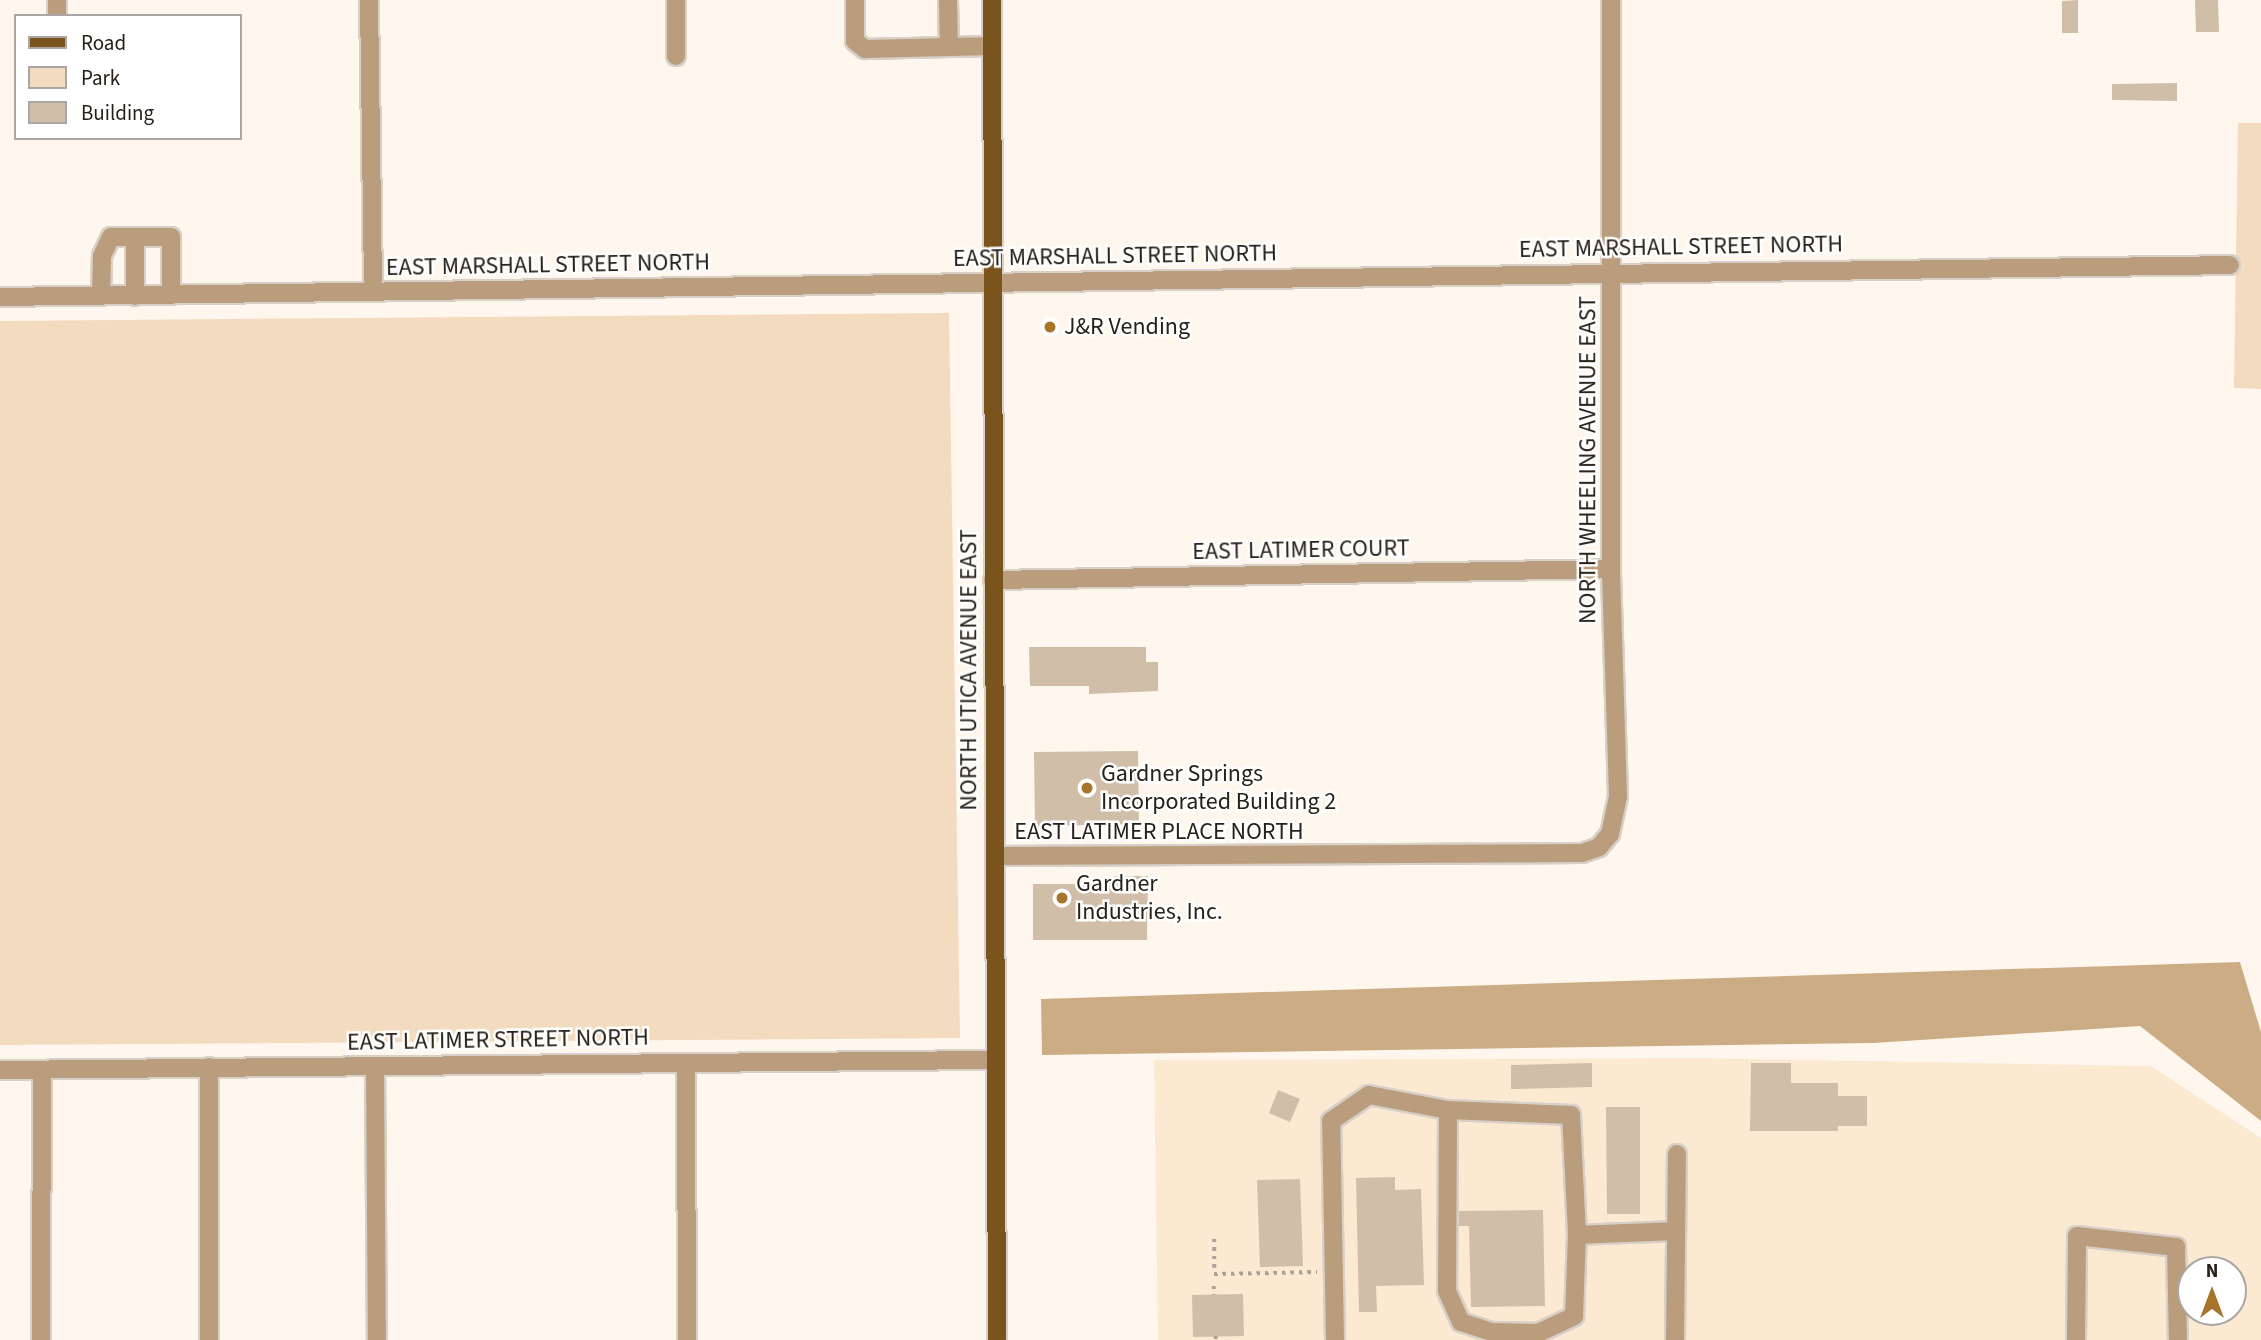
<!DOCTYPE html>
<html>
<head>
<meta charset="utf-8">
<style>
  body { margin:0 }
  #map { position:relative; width:2261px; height:1340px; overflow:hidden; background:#fff7ee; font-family:"Source Sans 3",sans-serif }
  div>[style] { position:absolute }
  .built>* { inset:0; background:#fce9d2 }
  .green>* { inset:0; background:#f2dbbf }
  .forest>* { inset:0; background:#ccac84 }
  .building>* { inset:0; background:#d0bea8 }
  .path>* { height:3.5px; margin-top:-1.75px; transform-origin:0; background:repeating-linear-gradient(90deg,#a9a299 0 3.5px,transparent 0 8.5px) }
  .roads { filter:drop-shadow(2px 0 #d8d0c8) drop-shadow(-2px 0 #d8d0c8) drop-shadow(0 2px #d8d0c8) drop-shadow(0 -2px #d8d0c8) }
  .minor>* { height:18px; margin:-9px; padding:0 9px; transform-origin:9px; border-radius:9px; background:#b99d7c }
  .major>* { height:18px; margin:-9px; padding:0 9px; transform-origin:9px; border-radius:9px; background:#7a541d }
  .dots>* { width:19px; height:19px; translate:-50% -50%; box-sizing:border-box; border:4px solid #fff; border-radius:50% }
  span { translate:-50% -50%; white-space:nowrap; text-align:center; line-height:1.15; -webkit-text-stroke:5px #fff; paint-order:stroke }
  .street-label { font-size:24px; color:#282119 }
  .poi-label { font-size:24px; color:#282119 }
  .left { translate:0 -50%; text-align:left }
  .legend { position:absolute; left:14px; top:14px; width:228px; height:126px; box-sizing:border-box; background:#fff; border:2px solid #a9a6a3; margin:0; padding:9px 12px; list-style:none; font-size:21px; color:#282119 }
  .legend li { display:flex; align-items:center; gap:14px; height:35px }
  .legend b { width:35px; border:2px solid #a9a6a3 }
  .north { position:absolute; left:2177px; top:1256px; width:70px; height:70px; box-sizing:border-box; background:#fff; border:2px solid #a9a6a3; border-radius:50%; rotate:0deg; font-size:19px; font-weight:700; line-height:28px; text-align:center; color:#282119 }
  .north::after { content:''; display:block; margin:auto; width:24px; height:32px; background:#a7742c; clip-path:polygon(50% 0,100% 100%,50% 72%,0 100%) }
</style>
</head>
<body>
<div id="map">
  <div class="built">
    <i style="clip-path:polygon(evenodd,1698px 1058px,2151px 1066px,2261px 1138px,2261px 1340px,1158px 1340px,1154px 1060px,1698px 1058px,2191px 1270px,2233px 1270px,2233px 1312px,2191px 1312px,2191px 1270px)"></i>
  </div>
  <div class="green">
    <i style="clip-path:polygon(2238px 123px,2261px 123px,2261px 389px,2234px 388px)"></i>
    <i style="clip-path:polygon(949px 313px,960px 1038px,0 1045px,0 321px)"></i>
  </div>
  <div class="forest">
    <i style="clip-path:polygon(2240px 962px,2261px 1032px,2261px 1121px,2140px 1026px,1873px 1043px,1042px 1055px,1041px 999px)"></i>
  </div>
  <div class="building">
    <i style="clip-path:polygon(2078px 0,2078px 33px,2062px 33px,2062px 1px)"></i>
    <i style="clip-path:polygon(2195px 0,2218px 0,2219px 32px,2196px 32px)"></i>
    <i style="clip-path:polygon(2177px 83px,2177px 101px,2112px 100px,2112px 84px)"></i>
    <i style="clip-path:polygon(1029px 647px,1146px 647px,1146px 662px,1158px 662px,1158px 691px,1089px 694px,1089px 686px,1030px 686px)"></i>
    <i style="clip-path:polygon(1138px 751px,1139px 824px,1035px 826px,1034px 752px)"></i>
    <i style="clip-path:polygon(1113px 876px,1148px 876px,1147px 940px,1033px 940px,1033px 884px,1113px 884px)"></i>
    <i style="clip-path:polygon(1592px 1063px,1592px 1087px,1511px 1089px,1511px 1065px)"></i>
    <i style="clip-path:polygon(1751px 1063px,1791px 1063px,1791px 1083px,1838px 1083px,1838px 1096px,1867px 1096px,1867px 1126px,1838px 1126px,1838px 1131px,1750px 1131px)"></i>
    <i style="clip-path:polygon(1278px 1090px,1300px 1099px,1290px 1122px,1269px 1113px)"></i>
    <i style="clip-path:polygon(1606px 1107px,1640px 1107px,1640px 1214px,1607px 1214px)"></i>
    <i style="clip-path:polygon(1395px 1177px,1395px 1190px,1421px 1189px,1424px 1285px,1376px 1286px,1377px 1312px,1359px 1312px,1356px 1178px)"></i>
    <i style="clip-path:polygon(1300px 1179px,1303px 1266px,1260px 1267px,1257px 1180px)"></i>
    <i style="clip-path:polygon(1543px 1210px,1545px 1306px,1471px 1307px,1469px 1226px,1459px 1226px,1459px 1211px)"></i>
    <i style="clip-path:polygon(1243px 1294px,1244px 1336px,1193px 1337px,1192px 1295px)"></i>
  </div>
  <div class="path">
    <i style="left:1214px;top:1268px;width:30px;rotate:-90deg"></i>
    <i style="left:1214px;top:1274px;width:103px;rotate:-1.1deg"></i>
    <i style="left:1214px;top:1286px;width:9px;rotate:90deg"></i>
    <i style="left:1216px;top:1336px;width:4px;rotate:90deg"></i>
  </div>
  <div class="roads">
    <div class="minor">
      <i style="left:57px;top:0;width:16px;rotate:90deg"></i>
      <i style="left:369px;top:0;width:291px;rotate:89.2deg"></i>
      <i style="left:676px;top:0;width:56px;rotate:90deg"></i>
      <i style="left:855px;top:0;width:41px;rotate:90deg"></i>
      <i style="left:855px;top:41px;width:13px;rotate:39deg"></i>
      <i style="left:865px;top:49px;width:127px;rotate:-1.4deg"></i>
      <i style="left:948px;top:0;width:47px;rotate:88.8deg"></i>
      <i style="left:135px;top:237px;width:59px;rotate:90deg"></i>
      <i style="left:101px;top:296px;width:40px;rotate:-88.6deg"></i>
      <i style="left:102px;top:256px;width:21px;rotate:-65deg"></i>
      <i style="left:111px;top:237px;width:60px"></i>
      <i style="left:171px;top:237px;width:58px;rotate:90deg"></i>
      <i style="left:0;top:297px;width:2230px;rotate:-0.82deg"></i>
      <i style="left:993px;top:580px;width:618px;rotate:-1.02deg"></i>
      <i style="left:995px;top:856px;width:587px;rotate:-0.29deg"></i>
      <i style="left:1582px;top:853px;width:18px;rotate:-19deg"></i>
      <i style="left:1599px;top:847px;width:17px;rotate:-50deg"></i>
      <i style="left:1610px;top:834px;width:39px;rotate:-78deg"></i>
      <i style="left:1618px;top:796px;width:227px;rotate:-91.8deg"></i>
      <i style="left:1611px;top:569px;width:569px;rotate:-90deg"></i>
      <i style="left:686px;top:1063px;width:277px;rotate:89.8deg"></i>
      <i style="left:375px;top:1066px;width:274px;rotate:89.6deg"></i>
      <i style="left:209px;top:1067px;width:273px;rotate:90deg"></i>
      <i style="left:0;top:1070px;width:996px;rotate:-0.58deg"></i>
      <i style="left:1448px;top:1110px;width:181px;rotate:90.3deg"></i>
      <i style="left:1447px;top:1291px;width:34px;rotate:66deg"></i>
      <i style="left:1461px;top:1322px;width:33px;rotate:18deg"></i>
      <i style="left:1492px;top:1332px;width:46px;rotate:1.2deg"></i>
      <i style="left:1538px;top:1333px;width:40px;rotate:-25deg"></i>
      <i style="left:1574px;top:1316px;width:81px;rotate:-87.9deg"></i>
      <i style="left:41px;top:1340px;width:270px;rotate:-89.8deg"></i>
      <i style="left:1335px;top:1340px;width:219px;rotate:-91deg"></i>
      <i style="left:1331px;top:1121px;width:46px;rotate:-34.4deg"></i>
      <i style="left:1369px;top:1095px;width:80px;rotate:10.8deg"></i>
      <i style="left:1448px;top:1110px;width:123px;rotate:2.3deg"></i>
      <i style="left:1571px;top:1115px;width:120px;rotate:87.1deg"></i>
      <i style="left:1577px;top:1235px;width:99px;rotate:-2.3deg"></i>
      <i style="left:1675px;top:1340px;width:186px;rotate:-89.4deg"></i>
      <i style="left:2076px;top:1340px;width:104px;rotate:-89.4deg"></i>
      <i style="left:2077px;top:1236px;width:100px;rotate:6.3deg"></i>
      <i style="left:2176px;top:1247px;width:93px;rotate:88.8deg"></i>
    </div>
    <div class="major">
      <i style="left:992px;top:0;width:1340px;rotate:89.79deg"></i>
    </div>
  </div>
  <div class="dots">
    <i style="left:1050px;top:327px;background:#a7742c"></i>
    <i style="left:1087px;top:788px;background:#a7742c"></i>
    <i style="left:1062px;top:898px;background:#a7742c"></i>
  </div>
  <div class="street-label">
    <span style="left:1681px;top:247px;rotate:-1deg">EAST MARSHALL STREET NORTH</span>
    <span style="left:1115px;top:256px;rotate:-1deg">EAST MARSHALL STREET NORTH</span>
    <span style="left:548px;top:265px;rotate:-1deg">EAST MARSHALL STREET NORTH</span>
    <span style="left:1588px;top:460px;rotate:-90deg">NORTH WHEELING AVENUE EAST</span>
    <span style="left:1301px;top:550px;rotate:-1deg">EAST LATIMER COURT</span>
    <span style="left:969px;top:670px;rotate:-90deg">NORTH UTICA AVENUE EAST</span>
    <span style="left:1159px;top:832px">EAST LATIMER PLACE NORTH</span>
    <span style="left:498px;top:1040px;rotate:-1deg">EAST LATIMER STREET NORTH</span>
  </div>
  <div class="poi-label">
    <span class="left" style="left:1064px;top:327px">J&amp;R Vending</span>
    <span class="left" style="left:1101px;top:788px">Gardner Springs<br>Incorporated Building 2</span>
    <span class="left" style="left:1076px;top:898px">Gardner<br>Industries, Inc.</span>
  </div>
  <ul class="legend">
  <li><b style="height:9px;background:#7a541d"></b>Road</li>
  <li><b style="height:19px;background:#f2dbbf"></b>Park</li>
  <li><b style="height:19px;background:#d0bea8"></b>Building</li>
  </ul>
  <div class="north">N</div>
</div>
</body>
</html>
